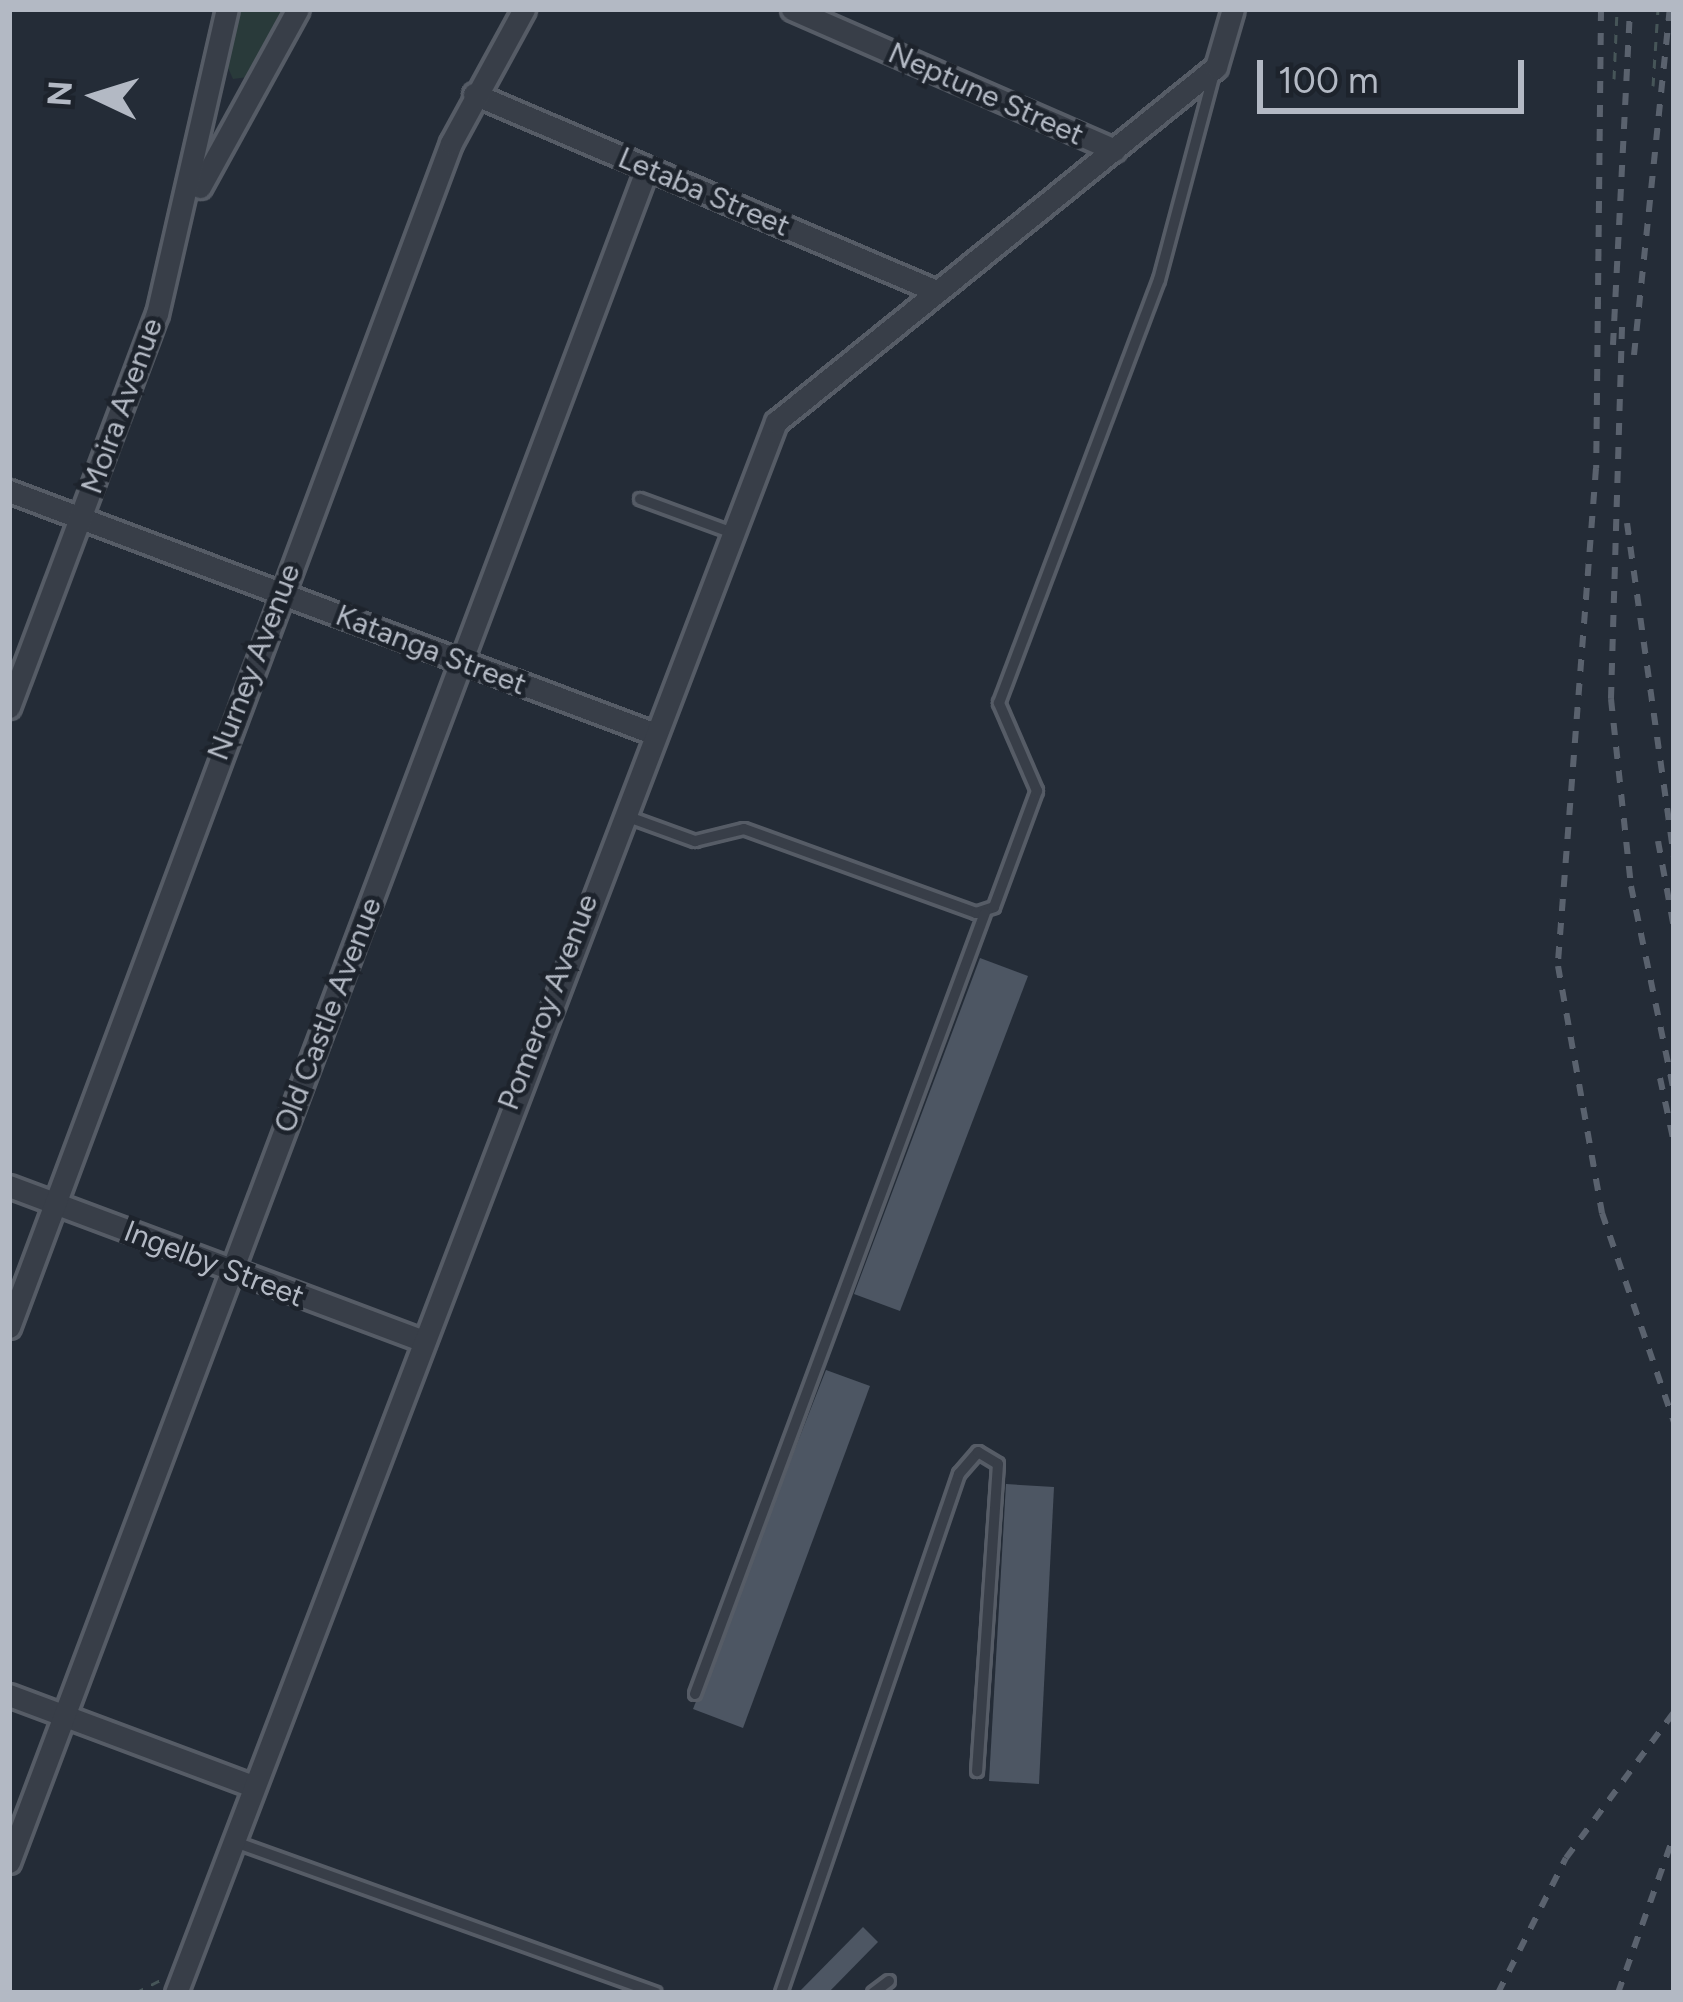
<!DOCTYPE html>
<html>
<head>
<meta charset="utf-8">
<style>
  body { margin:0 }
  #map { position:relative; width:1683px; height:2002px; overflow:hidden; background:#242c37; font-family:Figtree,sans-serif }
  div>[style] { position:absolute }
  .green>* { inset:0; background:#293a3a }
  .building>* { inset:0; background:#4d5663 }
  .path>* { height:3px; margin-top:-1.5px; transform-origin:0; background:repeating-linear-gradient(90deg,#465558 0 9px,transparent 0 18px) }
  .roads { filter:drop-shadow(3px 0 #565c66) drop-shadow(-3px 0 #565c66) drop-shadow(0 3px #565c66) drop-shadow(0 -3px #565c66) }
  .service>* { height:10px; margin:-5px; padding:0 5px; transform-origin:5px; border-radius:5px; background:#383e48 }
  .minor>* { height:21px; margin:-10.5px; padding:0 10.5px; transform-origin:10.5px; border-radius:10.5px; background:#383e48 }
  .rail>* { height:6px; margin-top:-3px; transform-origin:0; background:repeating-linear-gradient(90deg,#5a626e 0 12px,transparent 0 24px) }
  span { translate:-50% -50%; white-space:nowrap; text-align:center; line-height:1.15; -webkit-text-stroke:9px #1d232c; paint-order:stroke }
  .street-label { font-size:30px; color:#b3b9c4 }
  .frame { position:absolute; inset:0; border:12px solid #b3b9c4; pointer-events:none }
  .north { position:absolute; left:36px; top:36px; width:120px; height:120px; -webkit-text-stroke:9px #1d232c; paint-order:stroke; rotate:274deg; font-size:33px; font-weight:700; line-height:48px; text-align:center; color:#b3b9c4 }
  .north::after { content:''; display:block; margin:auto; width:42px; height:54px; background:#b3b9c4; clip-path:polygon(50% 0,100% 100%,50% 72%,0 100%) }
  .scale { position:absolute; left:1257px; top:60px; width:267px; height:54px; box-sizing:border-box; border:6px solid #b3b9c4; border-top:0; padding-left:15px; font-size:36px; line-height:42px; white-space:nowrap; color:#b3b9c4; -webkit-text-stroke:9px #1d232c; paint-order:stroke }
</style>
</head>
<body>
<div id="map">
  <div class="green">
    <i style="clip-path:polygon(235px 9px,284px 9px,248px 77px,233px 79px,224px 59px)"></i>
  </div>
  <div class="building">
    <i style="clip-path:polygon(980px 958px,1028px 976px,900px 1311px,854px 1294px)"></i>
    <i style="clip-path:polygon(826px 1370px,870px 1386px,743px 1728px,693px 1709px)"></i>
    <i style="clip-path:polygon(1006px 1484px,1054px 1487px,1039px 1784px,989px 1781px)"></i>
    <i style="clip-path:polygon(863px 1927px,878px 1942px,828px 1993px,798px 1993px)"></i>
  </div>
  <div class="path">
    <i style="left:1614px;top:79px;width:70px;rotate:-87.5deg"></i>
    <i style="left:1653px;top:86px;width:77px;rotate:-86.3deg"></i>
    <i style="left:135px;top:1993px;width:28px;rotate:-27deg"></i>
  </div>
  <div class="roads">
    <div class="service">
      <i style="left:640px;top:499px;width:96px;rotate:20.1deg"></i>
      <i style="left:623px;top:815px;width:77px;rotate:19.9deg"></i>
      <i style="left:695px;top:841px;width:50px;rotate:-13.8deg"></i>
      <i style="left:744px;top:829px;width:247px;rotate:19.9deg"></i>
      <i style="left:976px;top:913px;width:19px;rotate:-18deg"></i>
      <i style="left:994px;top:907px;width:124px;rotate:-69.7deg"></i>
      <i style="left:1037px;top:791px;width:96px;rotate:-113.4deg"></i>
      <i style="left:999px;top:703px;width:452px;rotate:-69.3deg"></i>
      <i style="left:1159px;top:280px;width:217px;rotate:-75.1deg"></i>
      <i style="left:695px;top:1694px;width:833px;rotate:-69.63deg"></i>
      <i style="left:232px;top:1841px;width:450px;rotate:19.7deg"></i>
      <i style="left:781px;top:1993px;width:549px;rotate:-71.07deg"></i>
      <i style="left:959px;top:1474px;width:29px;rotate:-49deg"></i>
      <i style="left:978px;top:1452px;width:23px;rotate:31deg"></i>
      <i style="left:998px;top:1464px;width:308px;rotate:93.9deg"></i>
      <i style="left:873px;top:1993px;width:20px;rotate:-37deg"></i>
    </div>
    <div class="minor">
      <i style="left:792px;top:9px;width:352px;rotate:23.6deg"></i>
      <i style="left:474px;top:94px;width:499px;rotate:23.1deg"></i>
      <i style="left:200px;top:187px;width:203px;rotate:-61.2deg"></i>
      <i style="left:9px;top:491px;width:685px;rotate:20.61deg"></i>
      <i style="left:9px;top:707px;width:420px;rotate:-69.4deg"></i>
      <i style="left:157px;top:314px;width:313px;rotate:-77.1deg"></i>
      <i style="left:9px;top:1186px;width:439px;rotate:20.5deg"></i>
      <i style="left:9px;top:1327px;width:1264px;rotate:-69.53deg"></i>
      <i style="left:451px;top:143px;width:153px;rotate:-61.4deg"></i>
      <i style="left:9px;top:1695px;width:257px;rotate:20.5deg"></i>
      <i style="left:9px;top:1862px;width:1810px;rotate:-69.36deg"></i>
      <i style="left:176px;top:1993px;width:1682px;rotate:-69.1deg"></i>
      <i style="left:776px;top:422px;width:565px;rotate:-38.9deg"></i>
      <i style="left:1216px;top:67px;width:60px;rotate:-73.7deg"></i>
    </div>
  </div>
  <div class="rail">
    <i style="left:1601px;top:9px;width:459px;rotate:90.6deg"></i>
    <i style="left:1596px;top:468px;width:499px;rotate:94.4deg"></i>
    <i style="left:1558px;top:966px;width:251px;rotate:79.9deg"></i>
    <i style="left:1602px;top:1213px;width:221px;rotate:71deg"></i>
    <i style="left:1622px;top:327px;width:372px;rotate:91.7deg"></i>
    <i style="left:1611px;top:699px;width:188px;rotate:83.9deg"></i>
    <i style="left:1631px;top:886px;width:210px;rotate:78.2deg"></i>
    <i style="left:1613px;top:345px;width:336px;rotate:-87.1deg"></i>
    <i style="left:1634px;top:355px;width:348px;rotate:-84.1deg"></i>
    <i style="left:1627px;top:523px;width:339px;rotate:82deg"></i>
    <i style="left:1658px;top:841px;width:88px;rotate:79.6deg"></i>
    <i style="left:1660px;top:1078px;width:66px;rotate:77.8deg"></i>
    <i style="left:1498px;top:1993px;width:151px;rotate:-63.3deg"></i>
    <i style="left:1566px;top:1858px;width:182px;rotate:-53.5deg"></i>
    <i style="left:1618px;top:1993px;width:168px;rotate:-70.5deg"></i>
  </div>
  <div class="street-label">
    <span style="left:986px;top:94px;rotate:24deg">Neptune Street</span>
    <span style="left:704px;top:192px;rotate:23deg">Letaba Street</span>
    <span style="left:122px;top:406px;rotate:-70deg">Moira Avenue</span>
    <span style="left:431px;top:650px;rotate:21deg">Katanga Street</span>
    <span style="left:254px;top:662px;rotate:-69deg">Nurney Avenue</span>
    <span style="left:548px;top:1002px;rotate:-69deg">Pomeroy Avenue</span>
    <span style="left:328px;top:1015px;rotate:-69deg">Old Castle Avenue</span>
    <span style="left:214px;top:1264px;rotate:21deg">Ingelby Street</span>
  </div>
  <div class="frame"></div>
  <div class="north">N</div>
  <div class="scale">100 m</div>
</div>
</body>
</html>
